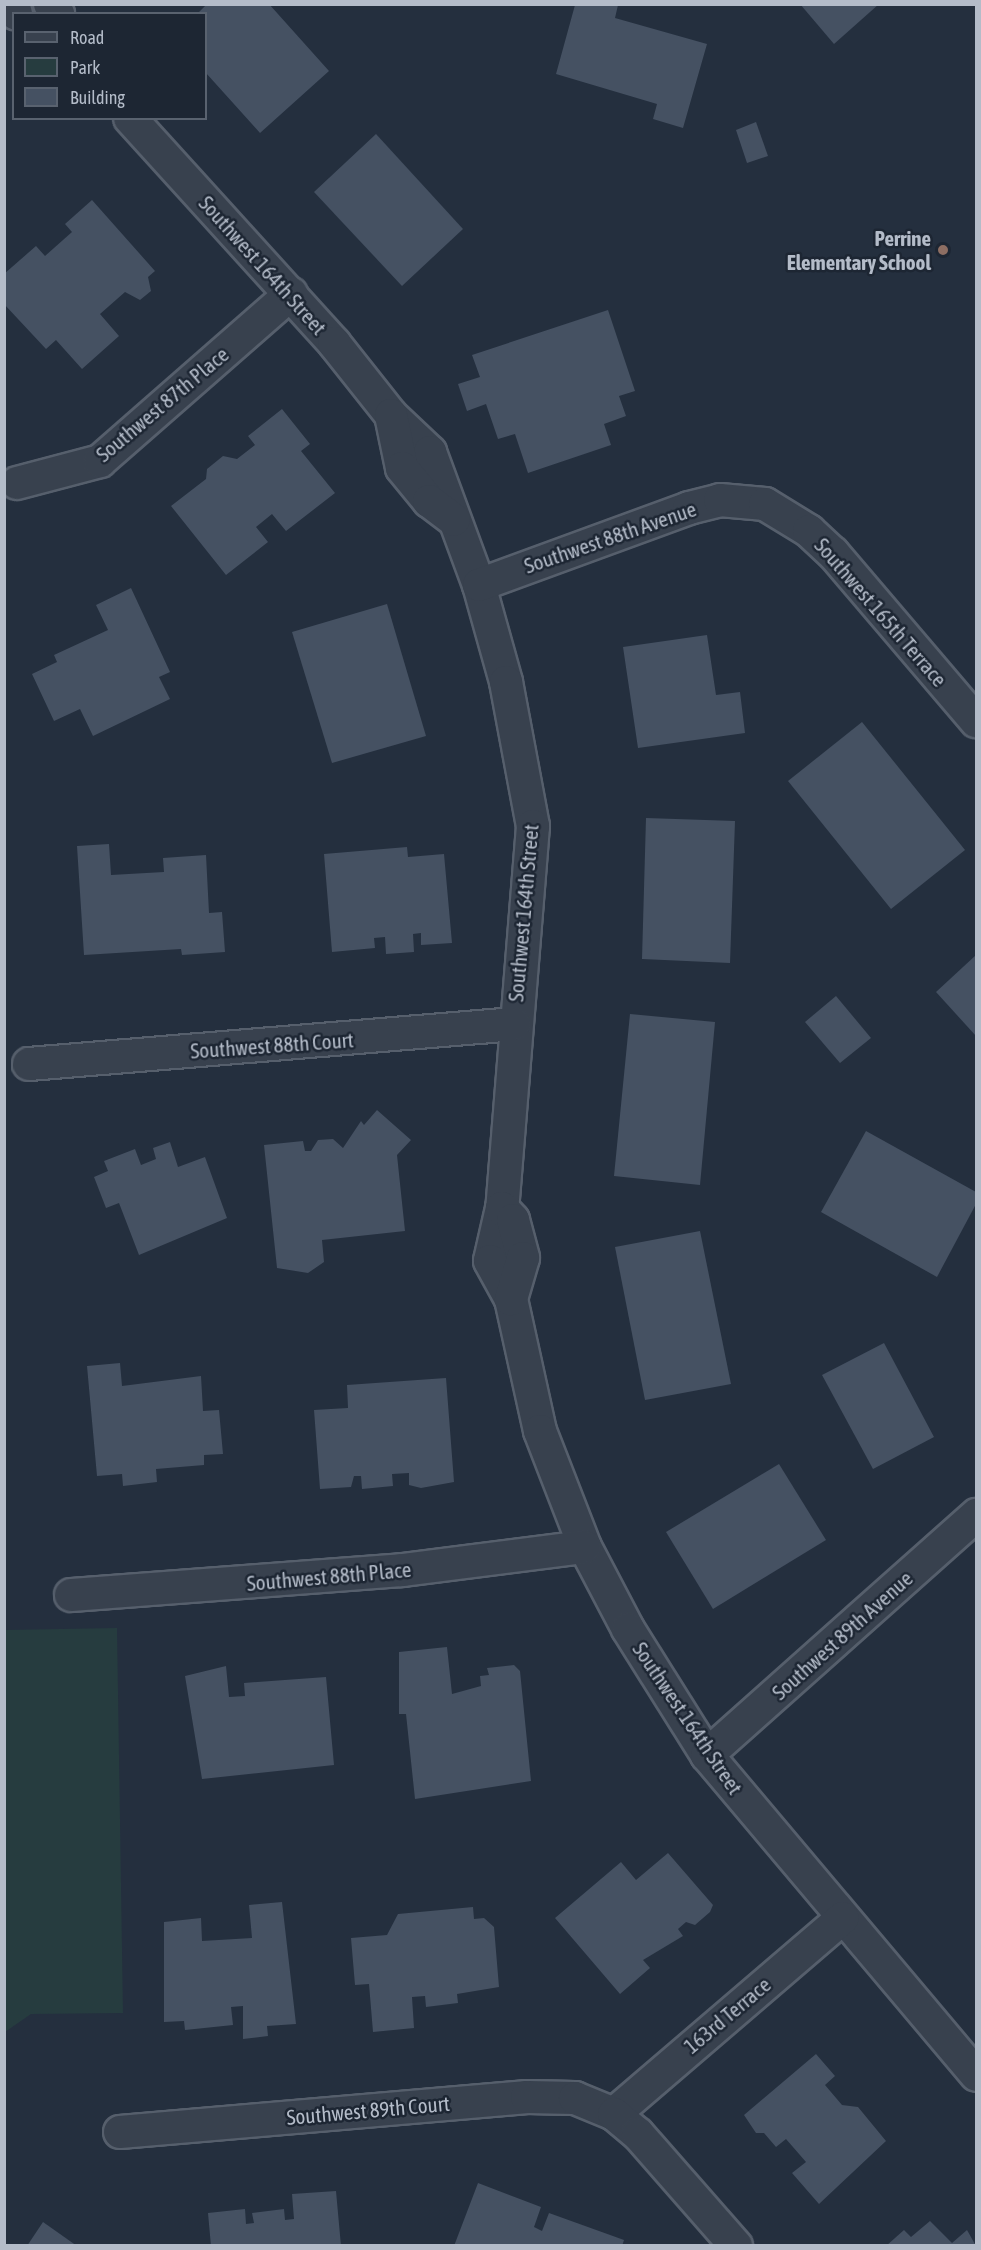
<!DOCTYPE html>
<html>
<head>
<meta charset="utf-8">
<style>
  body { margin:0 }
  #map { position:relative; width:981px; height:2250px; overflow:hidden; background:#242f3e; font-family:"Asap Condensed",sans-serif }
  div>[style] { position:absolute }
  .green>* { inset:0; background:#263c3f }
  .building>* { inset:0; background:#455162 }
  .roads { filter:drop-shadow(2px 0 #565f6c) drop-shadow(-2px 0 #565f6c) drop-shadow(0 2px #565f6c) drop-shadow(0 -2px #565f6c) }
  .minor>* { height:32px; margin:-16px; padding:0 16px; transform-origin:16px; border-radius:16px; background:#38414e }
  .dots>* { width:16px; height:16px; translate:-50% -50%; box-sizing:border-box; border:3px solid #1d2633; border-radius:50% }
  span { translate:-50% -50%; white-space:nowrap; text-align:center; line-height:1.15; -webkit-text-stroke:5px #1d2633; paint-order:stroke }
  .poi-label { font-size:21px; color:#b4bcc9; font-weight:700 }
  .right { translate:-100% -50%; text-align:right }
  .street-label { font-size:21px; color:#b4bcc9 }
  .frame { position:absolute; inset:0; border:6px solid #b4bcc9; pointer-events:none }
  .legend { position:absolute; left:12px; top:12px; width:195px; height:108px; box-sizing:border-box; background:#1d2633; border:2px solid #59626f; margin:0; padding:8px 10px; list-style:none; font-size:18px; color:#b4bcc9 }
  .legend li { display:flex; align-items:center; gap:12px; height:30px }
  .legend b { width:30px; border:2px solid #59626f }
</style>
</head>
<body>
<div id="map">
  <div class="green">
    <i style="clip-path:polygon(117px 1628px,123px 2013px,31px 2014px,5px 2032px,5px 1630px)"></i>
  </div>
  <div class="building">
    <i style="clip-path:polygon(207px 4px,269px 4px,329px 71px,260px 133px,206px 73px,206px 14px,197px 14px)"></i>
    <i style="clip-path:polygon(800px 4px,879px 4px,834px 44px)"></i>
    <i style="clip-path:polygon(575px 5px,618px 5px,615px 18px,707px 44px,683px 128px,653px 119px,657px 104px,556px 74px)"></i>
    <i style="clip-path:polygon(756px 122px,768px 156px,747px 163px,736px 130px)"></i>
    <i style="clip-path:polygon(376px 134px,463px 229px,402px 286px,314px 192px)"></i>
    <i style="clip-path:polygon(92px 200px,155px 271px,148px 277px,151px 291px,140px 300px,125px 292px,100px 314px,119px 336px,82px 369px,56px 340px,46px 349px,4px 304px,4px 274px,36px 246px,45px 256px,72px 232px,65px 224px)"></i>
    <i style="clip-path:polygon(608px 310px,635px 391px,619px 396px,626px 416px,604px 424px,611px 445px,528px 473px,515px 434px,498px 439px,486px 404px,467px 411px,458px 384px,480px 377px,472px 355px)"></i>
    <i style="clip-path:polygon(282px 409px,310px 444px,301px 451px,335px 493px,286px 531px,272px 514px,256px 527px,268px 542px,226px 575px,171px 506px,206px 479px,207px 469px,223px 456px,237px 459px,255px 445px,248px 436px)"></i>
    <i style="clip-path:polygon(131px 588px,170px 672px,159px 677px,170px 699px,93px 736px,80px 709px,54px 721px,32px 674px,57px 662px,54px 655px,108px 630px,96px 605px)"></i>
    <i style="clip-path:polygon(387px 604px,426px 736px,332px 763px,292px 632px)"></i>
    <i style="clip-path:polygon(707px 635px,716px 695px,740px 692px,745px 733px,638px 748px,623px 647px)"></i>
    <i style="clip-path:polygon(862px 722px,965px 850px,891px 909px,788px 781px)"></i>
    <i style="clip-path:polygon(646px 818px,735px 821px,730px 963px,642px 959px)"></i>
    <i style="clip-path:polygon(109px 844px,111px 875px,164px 872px,163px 858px,206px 855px,209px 913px,222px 912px,225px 952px,182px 955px,181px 949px,84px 955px,77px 846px)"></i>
    <i style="clip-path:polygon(407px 847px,408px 857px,444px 854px,452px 943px,421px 945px,421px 933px,413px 934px,414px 952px,386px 954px,385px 937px,374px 938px,375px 948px,332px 952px,324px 854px)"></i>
    <i style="clip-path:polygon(976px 955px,976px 1036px,936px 992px)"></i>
    <i style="clip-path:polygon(836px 996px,871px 1038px,840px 1063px,805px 1022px)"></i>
    <i style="clip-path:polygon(630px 1014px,715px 1022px,700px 1185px,614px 1176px)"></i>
    <i style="clip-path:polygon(377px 1110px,411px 1140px,397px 1155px,405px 1231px,322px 1240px,324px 1262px,308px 1273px,277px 1268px,264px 1145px,303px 1141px,305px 1151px,311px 1151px,318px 1140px,333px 1139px,343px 1148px,361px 1121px,364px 1125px)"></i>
    <i style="clip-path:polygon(866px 1131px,976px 1192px,976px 1204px,937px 1277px,821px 1212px)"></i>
    <i style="clip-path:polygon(170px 1142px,178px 1167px,205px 1157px,227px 1218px,139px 1255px,119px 1203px,106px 1208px,94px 1177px,108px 1171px,104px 1161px,135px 1149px,141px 1165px,156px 1159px,153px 1148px)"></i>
    <i style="clip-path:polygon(700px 1231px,731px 1384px,645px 1400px,615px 1247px)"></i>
    <i style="clip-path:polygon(884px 1343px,934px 1437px,873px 1469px,822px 1375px)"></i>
    <i style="clip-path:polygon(120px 1363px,122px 1386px,201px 1376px,203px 1411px,219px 1410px,223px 1454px,204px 1455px,204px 1465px,156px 1469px,157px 1482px,123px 1486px,122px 1474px,97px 1476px,87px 1366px)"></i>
    <i style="clip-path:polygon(446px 1378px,454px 1482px,421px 1488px,409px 1485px,409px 1473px,392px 1474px,393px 1486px,362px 1489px,361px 1476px,354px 1476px,351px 1487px,320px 1489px,314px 1410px,348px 1408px,347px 1385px)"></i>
    <i style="clip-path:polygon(779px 1464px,826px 1540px,713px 1609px,666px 1532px)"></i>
    <i style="clip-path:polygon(447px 1647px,452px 1694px,481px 1686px,480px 1676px,489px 1675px,487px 1668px,514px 1665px,520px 1671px,531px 1781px,415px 1799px,406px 1714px,399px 1714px,399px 1652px)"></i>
    <i style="clip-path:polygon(226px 1666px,229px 1697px,245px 1696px,244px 1683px,326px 1677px,334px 1765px,202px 1779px,185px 1676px)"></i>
    <i style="clip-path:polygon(668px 1853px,713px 1905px,710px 1912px,695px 1925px,686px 1922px,678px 1929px,683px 1936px,643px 1960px,650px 1968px,620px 1994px,555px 1918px,621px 1862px,636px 1880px)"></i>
    <i style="clip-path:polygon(282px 1902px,296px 2024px,267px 2026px,268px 2036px,243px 2039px,243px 2006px,231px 2007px,233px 2025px,185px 2030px,184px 2021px,164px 2022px,164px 1922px,201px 1918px,202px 1941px,252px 1938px,249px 1905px)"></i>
    <i style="clip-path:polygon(473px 1907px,474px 1919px,484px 1918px,494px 1927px,499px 1987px,457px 1994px,458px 2003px,426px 2007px,425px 1996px,412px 1997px,414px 2028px,373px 2032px,369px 1984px,355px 1985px,351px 1938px,387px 1935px,398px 1914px)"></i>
    <i style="clip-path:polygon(816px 2054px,835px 2076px,825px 2085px,842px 2105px,858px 2107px,886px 2141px,819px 2204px,792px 2173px,806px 2162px,786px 2139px,776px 2147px,764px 2133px,756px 2133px,744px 2115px)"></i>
    <i style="clip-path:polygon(478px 2183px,541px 2207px,534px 2227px,542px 2231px,549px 2213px,624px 2240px,622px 2246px,454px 2246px)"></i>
    <i style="clip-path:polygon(336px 2191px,341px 2246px,211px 2246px,208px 2213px,245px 2209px,246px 2224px,254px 2223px,252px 2213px,284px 2209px,285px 2220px,294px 2219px,292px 2194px)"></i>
    <i style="clip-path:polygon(930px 2221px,952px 2243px,967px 2230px,976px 2246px,886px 2246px,904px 2230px,911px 2237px)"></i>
    <i style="clip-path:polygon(43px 2222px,77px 2246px,27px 2246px)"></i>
  </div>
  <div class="roads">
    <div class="minor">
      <i style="left:13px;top:4px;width:10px;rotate:73deg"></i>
      <i style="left:50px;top:4px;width:13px;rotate:51deg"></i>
      <i style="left:130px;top:118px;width:304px;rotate:47.8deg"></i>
      <i style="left:334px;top:343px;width:92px;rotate:51.6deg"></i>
      <i style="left:391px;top:415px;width:54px;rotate:43.5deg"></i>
      <i style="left:430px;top:452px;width:142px;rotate:69.8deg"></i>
      <i style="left:479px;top:585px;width:101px;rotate:74.4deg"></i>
      <i style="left:506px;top:682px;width:147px;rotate:79.4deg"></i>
      <i style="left:533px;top:826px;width:383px;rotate:94.6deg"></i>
      <i style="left:502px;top:1208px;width:54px;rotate:102.8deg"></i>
      <i style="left:490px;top:1261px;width:43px;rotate:61.1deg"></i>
      <i style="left:511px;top:1299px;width:135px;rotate:77.6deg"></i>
      <i style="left:540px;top:1431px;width:124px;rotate:68.8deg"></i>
      <i style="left:585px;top:1547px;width:93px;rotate:62.3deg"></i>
      <i style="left:628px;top:1629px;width:149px;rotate:57.9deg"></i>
      <i style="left:707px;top:1755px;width:418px;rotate:49.9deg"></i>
      <i style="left:391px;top:415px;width:54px;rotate:78.3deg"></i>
      <i style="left:402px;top:468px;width:43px;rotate:50.7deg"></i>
      <i style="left:429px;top:501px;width:31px;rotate:37deg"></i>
      <i style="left:17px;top:483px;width:86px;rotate:-14.8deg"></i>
      <i style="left:100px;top:461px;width:254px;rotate:-41.2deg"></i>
      <i style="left:479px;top:585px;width:224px;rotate:-20.1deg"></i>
      <i style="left:689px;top:508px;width:32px;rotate:-14deg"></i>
      <i style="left:720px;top:500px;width:45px;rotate:5.1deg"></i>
      <i style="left:765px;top:504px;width:52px;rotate:31.5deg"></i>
      <i style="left:809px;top:531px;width:33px;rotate:43deg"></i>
      <i style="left:833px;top:553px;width:221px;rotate:49.6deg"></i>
      <i style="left:29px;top:1064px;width:487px;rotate:-4.7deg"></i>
      <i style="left:502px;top:1208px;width:16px;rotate:47deg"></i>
      <i style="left:513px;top:1220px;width:39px;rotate:75deg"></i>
      <i style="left:523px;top:1258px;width:43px;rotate:106.3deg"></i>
      <i style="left:71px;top:1595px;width:332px;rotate:-4.3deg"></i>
      <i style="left:402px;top:1570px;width:184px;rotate:-7.2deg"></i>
      <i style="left:707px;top:1755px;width:361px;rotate:-41.7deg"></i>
      <i style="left:614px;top:2114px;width:301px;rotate:-40.6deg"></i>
      <i style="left:120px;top:2132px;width:409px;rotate:-4.9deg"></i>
      <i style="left:527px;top:2097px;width:48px;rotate:1.2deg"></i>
      <i style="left:575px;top:2098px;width:42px;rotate:22.3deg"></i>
      <i style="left:614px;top:2114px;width:31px;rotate:40deg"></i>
      <i style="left:638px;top:2134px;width:149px;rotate:48.8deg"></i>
    </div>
  </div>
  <div class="dots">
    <i style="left:943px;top:250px;background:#8d6e63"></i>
  </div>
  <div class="poi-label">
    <span class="right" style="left:931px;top:250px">Perrine<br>Elementary School</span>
  </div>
  <div class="street-label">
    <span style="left:263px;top:265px;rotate:48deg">Southwest 164th Street</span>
    <span style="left:162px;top:404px;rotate:-40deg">Southwest 87th Place</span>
    <span style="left:610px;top:537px;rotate:-19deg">Southwest 88th Avenue</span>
    <span style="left:881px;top:612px;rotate:49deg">Southwest 165th Terrace</span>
    <span style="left:523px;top:913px;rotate:-85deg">Southwest 164th Street</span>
    <span style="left:272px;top:1045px;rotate:-4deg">Southwest 88th Court</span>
    <span style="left:329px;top:1576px;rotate:-5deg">Southwest 88th Place</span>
    <span style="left:842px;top:1635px;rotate:-42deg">Southwest 89th Avenue</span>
    <span style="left:688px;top:1718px;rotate:56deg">Southwest 164th Street</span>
    <span style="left:727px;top:2015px;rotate:-40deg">163rd Terrace</span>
    <span style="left:368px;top:2110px;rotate:-5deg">Southwest 89th Court</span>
  </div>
  <div class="frame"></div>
  <ul class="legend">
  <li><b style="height:8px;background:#38414e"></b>Road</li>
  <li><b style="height:16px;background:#263c3f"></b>Park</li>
  <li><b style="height:16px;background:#455162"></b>Building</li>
  </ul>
</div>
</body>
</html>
